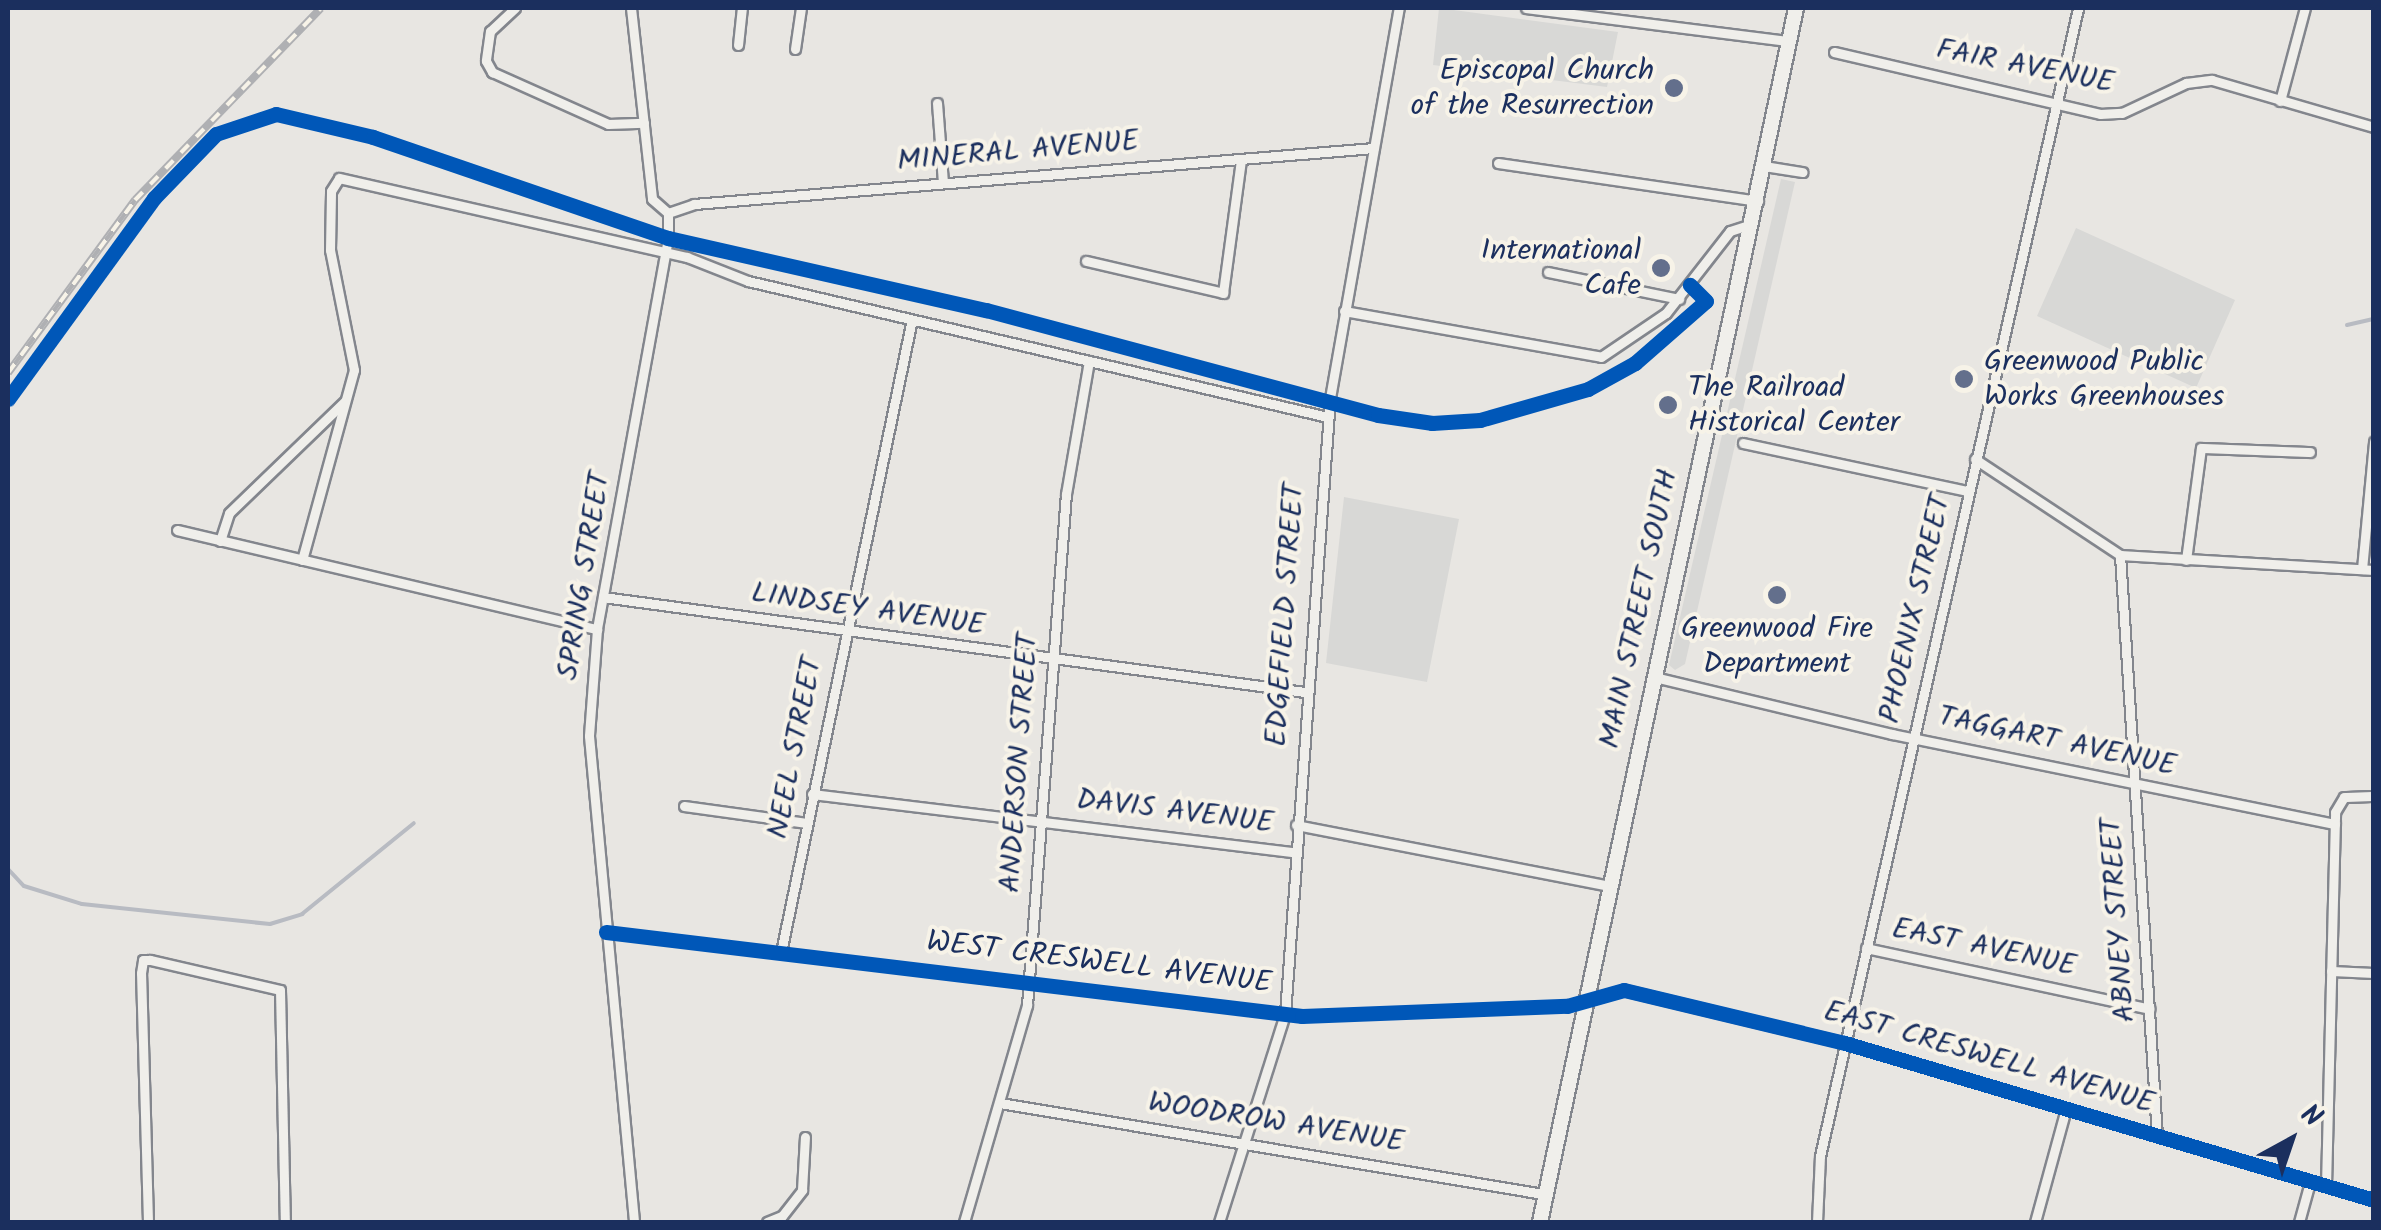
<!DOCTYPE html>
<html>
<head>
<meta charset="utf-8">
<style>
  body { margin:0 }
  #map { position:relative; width:2381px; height:1230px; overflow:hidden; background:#e8e6e2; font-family:Kalam,sans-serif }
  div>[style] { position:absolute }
  .green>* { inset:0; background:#d8d8d6 }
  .stream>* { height:4px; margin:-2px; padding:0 2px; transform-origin:2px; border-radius:2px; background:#b8bbc2 }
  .roads { filter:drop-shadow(2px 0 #83868d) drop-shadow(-2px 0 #83868d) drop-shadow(0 2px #83868d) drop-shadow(0 -2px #83868d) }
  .minor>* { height:9px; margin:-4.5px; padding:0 4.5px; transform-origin:4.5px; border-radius:4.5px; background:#f0efeb }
  .primary>* { height:14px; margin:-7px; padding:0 7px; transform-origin:7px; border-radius:7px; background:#f0efeb }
  .rail>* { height:8px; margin-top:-4px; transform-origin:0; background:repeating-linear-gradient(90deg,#f7f3e8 0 11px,#afb0b3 0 22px); box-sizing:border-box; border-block:2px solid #afb0b3 }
  .cycleway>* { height:15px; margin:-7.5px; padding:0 7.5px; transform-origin:7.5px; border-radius:7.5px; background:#0057b8 }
  .dots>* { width:28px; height:28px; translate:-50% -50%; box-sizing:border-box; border:5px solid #f7f3e8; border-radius:50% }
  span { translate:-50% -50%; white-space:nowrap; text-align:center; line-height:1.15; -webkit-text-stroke:8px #f7f3e8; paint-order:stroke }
  .street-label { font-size:30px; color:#1b2f5e }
  .poi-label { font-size:30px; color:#1b2f5e }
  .right { translate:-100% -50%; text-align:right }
  .left { translate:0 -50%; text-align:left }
  .frame { position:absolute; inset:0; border:10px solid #1b2f5e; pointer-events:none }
  .north { position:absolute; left:2241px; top:1090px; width:100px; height:100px; -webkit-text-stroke:8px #f7f3e8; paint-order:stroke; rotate:40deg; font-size:28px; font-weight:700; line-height:40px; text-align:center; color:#1b2f5e }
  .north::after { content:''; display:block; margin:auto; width:35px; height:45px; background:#1b2f5e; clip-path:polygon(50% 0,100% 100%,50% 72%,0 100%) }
</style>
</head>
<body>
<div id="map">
  <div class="green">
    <i style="clip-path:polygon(1439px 8px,1618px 32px,1607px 87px,1433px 65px)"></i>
    <i style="clip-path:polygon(1781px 179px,1795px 182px,1685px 664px,1675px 670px,1669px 665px)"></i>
    <i style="clip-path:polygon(2076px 228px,2235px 300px,2196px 388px,2037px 316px)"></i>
    <i style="clip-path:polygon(1344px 497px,1459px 519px,1427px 682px,1326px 663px)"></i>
  </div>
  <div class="stream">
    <i style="left:2347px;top:325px;width:28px;rotate:-13deg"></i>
    <i style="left:8px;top:869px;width:23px;rotate:47deg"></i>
    <i style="left:24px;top:886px;width:61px;rotate:17.2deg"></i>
    <i style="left:82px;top:904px;width:189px;rotate:6.1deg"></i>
    <i style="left:270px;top:924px;width:34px;rotate:-17deg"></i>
    <i style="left:302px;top:914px;width:144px;rotate:-39.1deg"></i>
  </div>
  <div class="roads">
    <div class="minor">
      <i style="left:515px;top:8px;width:34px;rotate:137deg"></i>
      <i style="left:490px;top:31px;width:30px;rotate:98deg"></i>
      <i style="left:486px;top:61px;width:13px;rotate:61deg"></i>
      <i style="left:492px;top:72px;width:127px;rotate:24.1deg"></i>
      <i style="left:608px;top:124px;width:36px;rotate:-2deg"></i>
      <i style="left:631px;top:8px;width:192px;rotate:83.7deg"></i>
      <i style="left:652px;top:199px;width:21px;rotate:41deg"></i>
      <i style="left:668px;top:213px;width:25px;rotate:90deg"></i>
      <i style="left:668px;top:238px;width:397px;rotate:100.3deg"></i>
      <i style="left:597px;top:629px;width:107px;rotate:94.3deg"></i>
      <i style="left:589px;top:736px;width:488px;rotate:84.7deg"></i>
      <i style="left:1526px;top:8px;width:263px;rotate:7.2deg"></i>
      <i style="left:738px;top:45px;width:37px;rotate:-84deg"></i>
      <i style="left:795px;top:49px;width:41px;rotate:-81.7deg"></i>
      <i style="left:1834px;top:52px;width:273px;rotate:13.1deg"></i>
      <i style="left:2100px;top:114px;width:22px;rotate:-3deg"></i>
      <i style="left:2122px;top:113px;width:71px;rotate:-25.1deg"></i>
      <i style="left:2186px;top:83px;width:26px;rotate:-7deg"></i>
      <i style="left:2212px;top:80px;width:169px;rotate:16.2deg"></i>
      <i style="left:2280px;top:101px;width:96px;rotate:-75deg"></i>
      <i style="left:937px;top:103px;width:80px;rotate:85.7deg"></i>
      <i style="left:1498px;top:163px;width:263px;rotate:8.3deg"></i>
      <i style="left:1764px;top:166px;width:39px;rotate:9deg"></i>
      <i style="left:668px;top:213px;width:28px;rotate:-19deg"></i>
      <i style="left:694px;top:204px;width:682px;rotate:-4.71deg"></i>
      <i style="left:1086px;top:261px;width:141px;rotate:13.1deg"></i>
      <i style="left:1223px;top:293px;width:135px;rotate:-82.3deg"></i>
      <i style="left:1548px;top:272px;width:134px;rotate:11.6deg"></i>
      <i style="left:1344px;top:311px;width:261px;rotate:10.1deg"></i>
      <i style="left:1601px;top:357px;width:78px;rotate:-34.1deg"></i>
      <i style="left:1666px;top:313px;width:104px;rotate:-52deg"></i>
      <i style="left:1730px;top:231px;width:22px;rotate:-18deg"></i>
      <i style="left:1743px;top:443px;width:229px;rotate:12.1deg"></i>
      <i style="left:1975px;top:459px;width:174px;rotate:33.5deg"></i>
      <i style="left:177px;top:530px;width:432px;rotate:13.3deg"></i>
      <i style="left:220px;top:541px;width:29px;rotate:-72deg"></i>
      <i style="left:229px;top:513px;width:161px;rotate:-44deg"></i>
      <i style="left:2120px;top:555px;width:582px;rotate:86.36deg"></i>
      <i style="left:2120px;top:555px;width:254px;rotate:3.4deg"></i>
      <i style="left:302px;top:560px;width:197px;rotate:-74.7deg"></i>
      <i style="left:354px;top:370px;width:122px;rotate:-101.3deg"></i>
      <i style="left:330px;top:250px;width:59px;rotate:-89deg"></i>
      <i style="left:331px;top:191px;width:15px;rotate:-58deg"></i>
      <i style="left:339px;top:178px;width:357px;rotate:12.8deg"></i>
      <i style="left:687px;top:257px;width:66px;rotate:21.5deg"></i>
      <i style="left:748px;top:281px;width:596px;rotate:13.2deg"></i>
      <i style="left:2186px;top:560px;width:113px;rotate:-82.4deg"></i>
      <i style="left:2201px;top:448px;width:109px;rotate:2.1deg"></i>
      <i style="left:2362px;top:569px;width:128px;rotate:-84.6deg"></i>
      <i style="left:603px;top:597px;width:708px;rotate:7.71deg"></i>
      <i style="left:1654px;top:677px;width:245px;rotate:13.5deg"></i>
      <i style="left:1892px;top:734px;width:452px;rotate:11.5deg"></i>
      <i style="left:812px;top:794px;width:485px;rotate:6.9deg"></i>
      <i style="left:684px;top:806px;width:124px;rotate:7.9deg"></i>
      <i style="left:1296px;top:825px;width:319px;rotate:11deg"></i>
      <i style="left:606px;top:932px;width:701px;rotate:6.88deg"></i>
      <i style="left:1302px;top:1016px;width:265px;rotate:-2.2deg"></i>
      <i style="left:1567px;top:1006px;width:59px;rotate:-15.7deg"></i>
      <i style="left:1624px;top:990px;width:227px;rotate:13.5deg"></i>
      <i style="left:1845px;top:1043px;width:552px;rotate:16.53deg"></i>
      <i style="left:1866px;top:948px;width:290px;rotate:12.1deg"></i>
      <i style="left:781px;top:952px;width:646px;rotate:-78.31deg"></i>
      <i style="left:2331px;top:971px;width:43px;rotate:2.7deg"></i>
      <i style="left:1000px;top:1103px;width:551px;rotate:9.51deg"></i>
      <i style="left:2326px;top:1186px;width:374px;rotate:-88.6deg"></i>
      <i style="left:2335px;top:812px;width:17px;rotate:-59deg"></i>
      <i style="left:2344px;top:797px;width:30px;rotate:-2deg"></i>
      <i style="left:148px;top:1222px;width:249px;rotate:-91.6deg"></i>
      <i style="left:141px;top:973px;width:13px;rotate:-81deg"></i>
      <i style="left:143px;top:960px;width:7px"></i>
      <i style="left:150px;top:960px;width:133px;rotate:13deg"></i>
      <i style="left:280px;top:990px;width:232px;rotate:88.8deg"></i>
      <i style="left:767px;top:1222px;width:16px;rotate:-22deg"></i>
      <i style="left:782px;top:1216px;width:33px;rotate:-52deg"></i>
      <i style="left:802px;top:1190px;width:53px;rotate:-86.8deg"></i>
      <i style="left:964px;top:1222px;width:226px;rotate:-73.8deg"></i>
      <i style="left:1027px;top:1005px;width:512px;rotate:-85.64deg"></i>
      <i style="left:1066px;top:494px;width:135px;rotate:-80.2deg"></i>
      <i style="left:1219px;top:1222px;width:218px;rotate:-72.4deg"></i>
      <i style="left:1285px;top:1014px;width:618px;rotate:-85.82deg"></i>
      <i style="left:1330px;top:398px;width:396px;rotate:-80deg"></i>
      <i style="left:1817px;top:1222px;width:66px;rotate:-87.4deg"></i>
      <i style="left:1820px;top:1156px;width:1177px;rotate:-77.33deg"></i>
      <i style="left:2035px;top:1222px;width:117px;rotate:-74.7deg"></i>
      <i style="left:2299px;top:1222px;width:41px;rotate:-74.6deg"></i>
    </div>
    <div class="primary">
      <i style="left:1540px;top:1222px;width:1241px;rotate:-78.09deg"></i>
    </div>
  </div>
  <div class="rail">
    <i style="left:8px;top:373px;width:215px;rotate:-53.7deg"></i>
    <i style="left:135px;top:200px;width:267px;rotate:-45.9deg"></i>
  </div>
  <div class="cycleway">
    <i style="left:8px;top:399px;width:248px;rotate:-54deg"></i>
    <i style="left:154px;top:198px;width:89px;rotate:-45.9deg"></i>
    <i style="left:216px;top:134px;width:63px;rotate:-18.4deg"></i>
    <i style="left:276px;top:114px;width:100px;rotate:13.3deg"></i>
    <i style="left:373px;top:137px;width:312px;rotate:18.9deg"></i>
    <i style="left:668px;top:238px;width:326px;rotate:12.8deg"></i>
    <i style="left:986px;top:310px;width:406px;rotate:15deg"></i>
    <i style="left:1378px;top:415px;width:55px;rotate:8.4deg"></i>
    <i style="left:1432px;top:423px;width:48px;rotate:-3.6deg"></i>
    <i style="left:1480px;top:420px;width:112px;rotate:-16deg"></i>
    <i style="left:1588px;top:389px;width:54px;rotate:-29deg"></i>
    <i style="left:1635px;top:363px;width:94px;rotate:-41.1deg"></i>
    <i style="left:1706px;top:301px;width:23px;rotate:-135deg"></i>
    <i style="left:606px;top:932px;width:701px;rotate:6.88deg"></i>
    <i style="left:1302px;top:1016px;width:265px;rotate:-2.2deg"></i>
    <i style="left:1567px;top:1006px;width:59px;rotate:-15.7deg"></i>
    <i style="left:1624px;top:990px;width:227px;rotate:13.5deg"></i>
    <i style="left:1845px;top:1043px;width:552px;rotate:16.53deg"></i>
  </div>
  <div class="dots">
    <i style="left:1674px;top:88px;background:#636f8c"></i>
    <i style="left:1661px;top:268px;background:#636f8c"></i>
    <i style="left:1964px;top:379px;background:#636f8c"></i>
    <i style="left:1668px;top:405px;background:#636f8c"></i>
    <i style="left:1777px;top:595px;background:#636f8c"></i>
  </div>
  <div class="street-label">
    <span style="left:2025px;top:67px;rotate:11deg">FAIR AVENUE</span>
    <span style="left:1018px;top:152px;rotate:-5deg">MINERAL AVENUE</span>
    <span style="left:585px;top:576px;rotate:-81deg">SPRING STREET</span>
    <span style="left:1640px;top:609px;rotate:-78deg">MAIN STREET SOUTH</span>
    <span style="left:1916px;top:609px;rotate:-77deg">PHOENIX STREET</span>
    <span style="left:868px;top:610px;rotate:8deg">LINDSEY AVENUE</span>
    <span style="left:1286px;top:615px;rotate:-86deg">EDGEFIELD STREET</span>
    <span style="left:2057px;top:742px;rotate:12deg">TAGGART AVENUE</span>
    <span style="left:796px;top:748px;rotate:-79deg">NEEL STREET</span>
    <span style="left:1020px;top:763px;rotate:-86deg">ANDERSON STREET</span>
    <span style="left:1175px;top:812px;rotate:7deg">DAVIS AVENUE</span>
    <span style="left:2119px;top:920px;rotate:-94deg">ABNEY STREET</span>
    <span style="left:1984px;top:948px;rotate:12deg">EAST AVENUE</span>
    <span style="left:1099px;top:963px;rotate:7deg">WEST CRESWELL AVENUE</span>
    <span style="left:1989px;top:1058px;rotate:16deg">EAST CRESWELL AVENUE</span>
    <span style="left:1276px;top:1123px;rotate:9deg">WOODROW AVENUE</span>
  </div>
  <div class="poi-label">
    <span class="right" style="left:1654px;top:88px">Episcopal Church<br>of the Resurrection</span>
    <span class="right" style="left:1641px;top:268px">International<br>Cafe</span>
    <span class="left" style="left:1984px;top:379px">Greenwood Public<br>Works Greenhouses</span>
    <span class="left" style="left:1688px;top:405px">The Railroad<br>Historical Center</span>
    <span style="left:1777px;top:646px">Greenwood Fire<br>Department</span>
  </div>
  <div class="frame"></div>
  <div class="north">N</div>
</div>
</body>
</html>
